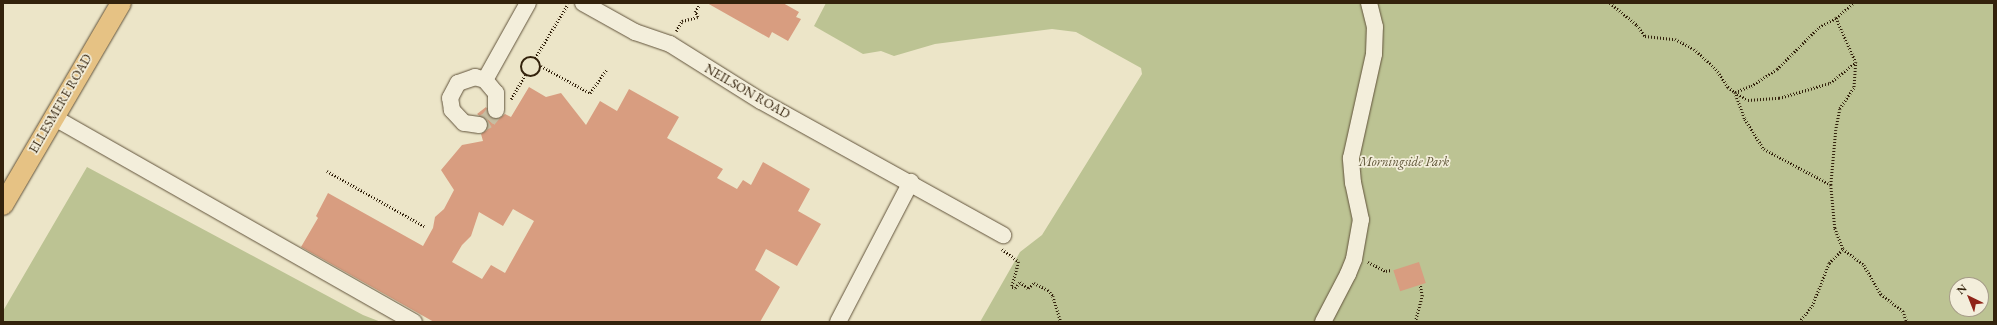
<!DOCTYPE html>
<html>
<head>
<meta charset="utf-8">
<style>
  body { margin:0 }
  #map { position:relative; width:1997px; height:325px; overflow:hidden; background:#ece5c8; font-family:"EB Garamond",serif }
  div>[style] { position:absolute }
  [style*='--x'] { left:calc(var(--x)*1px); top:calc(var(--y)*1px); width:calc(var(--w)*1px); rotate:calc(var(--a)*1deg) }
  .green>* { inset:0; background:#bcc393 }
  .building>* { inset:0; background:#d89d80; transform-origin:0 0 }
  .minor-tunnel>* { height:16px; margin-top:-8px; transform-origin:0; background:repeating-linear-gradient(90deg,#c7bea2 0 16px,transparent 0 24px) }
  .path>* { height:2.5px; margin-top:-1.25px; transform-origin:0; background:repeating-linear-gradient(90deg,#33220c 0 1px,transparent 0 3px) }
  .path>.ring { margin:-1.25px; padding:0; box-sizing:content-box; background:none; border:2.5px solid #33220c; border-radius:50% }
  .roads { filter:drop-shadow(0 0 1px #61533b) drop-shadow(0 0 1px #61533b) }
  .minor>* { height:16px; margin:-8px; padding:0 8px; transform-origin:8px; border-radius:8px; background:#f3eedb }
  .major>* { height:20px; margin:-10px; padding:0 10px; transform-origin:10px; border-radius:10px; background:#e6c284 }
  span { translate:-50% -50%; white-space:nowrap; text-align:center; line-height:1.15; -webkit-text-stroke:3.5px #f3eedb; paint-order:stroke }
  .street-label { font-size:13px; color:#33220c }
  .park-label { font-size:13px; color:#5c5234; font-style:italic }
  .frame { position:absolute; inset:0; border:4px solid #33220c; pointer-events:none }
  .north { position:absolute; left:1949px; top:277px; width:40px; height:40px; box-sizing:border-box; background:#f3eedb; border:1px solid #a69c88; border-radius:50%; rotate:317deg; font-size:11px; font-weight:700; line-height:16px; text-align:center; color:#33220c }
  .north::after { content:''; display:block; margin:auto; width:14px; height:18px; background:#8f2418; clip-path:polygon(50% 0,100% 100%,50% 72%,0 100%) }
</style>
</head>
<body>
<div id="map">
  <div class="green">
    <i style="clip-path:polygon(evenodd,826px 3px,1994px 3px,1994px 322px,980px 322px,1020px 252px,1042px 235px,1142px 74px,1141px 68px,1076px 32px,1052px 29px,935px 44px,894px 56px,881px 51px,863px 54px,814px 26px,826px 3px,1957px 285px,1981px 285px,1981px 309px,1957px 309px,1957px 285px)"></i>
    <i style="clip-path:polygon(87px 167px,363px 315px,381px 322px,3px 322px,3px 311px)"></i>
  </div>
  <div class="building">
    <i style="clip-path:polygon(707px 3px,783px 3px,799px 12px,796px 17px,801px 19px,788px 41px,772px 32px,769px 38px)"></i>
    <i style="clip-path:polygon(evenodd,529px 87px,546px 97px,561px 93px,586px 125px,600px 101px,617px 111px,629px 89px,679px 117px,667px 138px,723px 169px,717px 178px,737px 189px,743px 180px,751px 185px,763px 162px,810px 189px,798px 211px,821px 224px,797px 266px,766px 249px,755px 270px,780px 287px,760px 322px,434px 322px,301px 247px,318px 218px,316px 216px,328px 193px,423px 246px,433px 228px,435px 217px,444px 209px,454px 190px,441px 170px,462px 145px,483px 141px,481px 134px,487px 130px,488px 122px,477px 114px,486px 107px,492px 118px,500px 118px,505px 114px,511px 117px,529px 87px,513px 209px,534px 221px,505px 273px,491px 265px,482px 279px,452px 262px,462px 245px,471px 236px,479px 212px,503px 226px,513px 209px)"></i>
    <i style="left:1419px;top:262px;width:22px;height:27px;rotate:72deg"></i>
  </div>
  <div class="minor-tunnel">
    <i style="--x:479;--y:125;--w:10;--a:-29"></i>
    <i style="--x:488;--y:120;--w:13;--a:-51"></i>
  </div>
  <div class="path">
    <i style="--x:1610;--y:3;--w:35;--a:39"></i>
    <i style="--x:1637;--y:25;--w:14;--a:54"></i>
    <i style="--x:1645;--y:36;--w:30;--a:6"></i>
    <i style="--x:1675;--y:39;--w:21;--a:28"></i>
    <i style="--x:1694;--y:49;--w:30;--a:42"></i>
    <i style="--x:1716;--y:69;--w:22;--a:56"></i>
    <i style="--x:1728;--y:87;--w:9;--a:36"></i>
    <i style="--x:1735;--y:92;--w:17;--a:-21"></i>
    <i style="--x:1751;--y:86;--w:31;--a:-33"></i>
    <i style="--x:1777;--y:69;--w:59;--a:-45"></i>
    <i style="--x:1819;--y:27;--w:19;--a:-28"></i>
    <i style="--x:1836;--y:18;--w:23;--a:-41"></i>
    <i style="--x:1836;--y:18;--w:48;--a:65.6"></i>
    <i style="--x:1856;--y:62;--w:26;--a:94"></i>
    <i style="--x:1854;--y:88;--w:25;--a:124"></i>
    <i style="--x:1840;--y:109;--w:21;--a:101"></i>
    <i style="--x:1836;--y:130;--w:55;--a:95.2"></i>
    <i style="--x:1831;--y:185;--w:43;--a:84.7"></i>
    <i style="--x:1835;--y:228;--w:22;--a:69"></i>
    <i style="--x:1843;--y:249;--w:26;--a:37"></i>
    <i style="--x:1864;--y:265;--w:34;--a:60"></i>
    <i style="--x:1881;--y:294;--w:28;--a:38"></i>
    <i style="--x:1903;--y:311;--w:12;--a:70"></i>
    <i style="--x:676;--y:31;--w:12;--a:-59"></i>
    <i style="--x:682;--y:21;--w:16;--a:-14"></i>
    <i style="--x:698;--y:17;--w:6;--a:-121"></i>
    <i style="--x:695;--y:12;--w:8;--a:-60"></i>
    <i class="ring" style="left:521px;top:57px;width:17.5px;height:17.5px"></i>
    <i style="--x:535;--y:58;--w:63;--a:-58.6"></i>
    <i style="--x:541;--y:66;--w:56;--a:28.9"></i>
    <i style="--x:590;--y:93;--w:29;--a:-55"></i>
    <i style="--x:1735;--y:92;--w:29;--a:70"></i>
    <i style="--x:1745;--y:119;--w:36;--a:58"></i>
    <i style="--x:1764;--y:149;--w:76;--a:28.2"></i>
    <i style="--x:1735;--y:92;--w:15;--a:32"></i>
    <i style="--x:1748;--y:100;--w:31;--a:-4"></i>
    <i style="--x:1779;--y:98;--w:53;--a:-16.4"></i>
    <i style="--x:1830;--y:83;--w:33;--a:-39"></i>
    <i style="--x:511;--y:99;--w:28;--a:-60"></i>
    <i style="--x:327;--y:171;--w:112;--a:29.6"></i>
    <i style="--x:1002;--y:249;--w:21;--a:37"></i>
    <i style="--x:1019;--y:262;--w:26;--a:106"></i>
    <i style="--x:1012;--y:287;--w:3;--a:18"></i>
    <i style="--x:1015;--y:288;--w:8;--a:-50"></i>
    <i style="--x:1020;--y:282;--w:10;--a:37"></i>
    <i style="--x:1028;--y:288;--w:8;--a:-40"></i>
    <i style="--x:1034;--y:283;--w:16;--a:27"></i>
    <i style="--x:1048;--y:290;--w:8;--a:50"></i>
    <i style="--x:1053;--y:296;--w:27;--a:73"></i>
    <i style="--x:1368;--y:262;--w:20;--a:27"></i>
    <i style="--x:1386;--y:271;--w:5;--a:-11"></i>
    <i style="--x:772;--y:322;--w:1;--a:0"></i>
    <i style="--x:1415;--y:322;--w:27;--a:-75"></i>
    <i style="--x:1422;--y:296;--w:11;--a:-100"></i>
    <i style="--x:1799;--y:322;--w:21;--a:-51"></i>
    <i style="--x:1812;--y:306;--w:46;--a:-68.4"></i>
    <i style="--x:1829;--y:263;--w:20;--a:-45"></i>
  </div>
  <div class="roads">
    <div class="minor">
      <i style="--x:583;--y:3;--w:60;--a:29.1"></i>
      <i style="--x:635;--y:32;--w:37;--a:19"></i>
      <i style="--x:670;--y:44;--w:107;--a:32.1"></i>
      <i style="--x:761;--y:101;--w:277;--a:29"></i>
      <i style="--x:485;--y:80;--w:88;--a:-60.8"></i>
      <i style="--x:53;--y:117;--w:415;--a:29.6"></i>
      <i style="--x:479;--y:125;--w:15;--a:-172"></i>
      <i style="--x:464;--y:123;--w:18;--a:-133"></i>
      <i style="--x:452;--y:110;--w:12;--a:-99"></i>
      <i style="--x:450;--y:98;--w:17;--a:-62"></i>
      <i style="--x:458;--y:83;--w:18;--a:-19"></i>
      <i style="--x:475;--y:77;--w:10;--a:17"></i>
      <i style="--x:485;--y:80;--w:17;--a:50"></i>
      <i style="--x:496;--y:93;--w:17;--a:90"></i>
      <i style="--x:838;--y:322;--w:158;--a:-62.5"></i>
      <i style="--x:1323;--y:322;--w:54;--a:-62.5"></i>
      <i style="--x:1348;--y:274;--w:16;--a:-68"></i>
      <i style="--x:1354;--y:259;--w:40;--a:-80"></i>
      <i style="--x:1361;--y:220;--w:38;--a:-102"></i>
      <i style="--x:1353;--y:183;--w:25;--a:-95"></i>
      <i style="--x:1351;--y:158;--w:107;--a:-77.5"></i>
      <i style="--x:1374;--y:54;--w:27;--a:-88"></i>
      <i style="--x:1375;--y:27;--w:25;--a:-104"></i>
    </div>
    <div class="major">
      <i style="--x:3;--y:205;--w:234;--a:-59.7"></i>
    </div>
  </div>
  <div class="street-label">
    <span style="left:747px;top:92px;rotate:30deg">NEILSON ROAD</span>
    <span style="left:61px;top:104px;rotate:-60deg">ELLESMERE ROAD</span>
  </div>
  <div class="park-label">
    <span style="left:1404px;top:162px">Morningside Park</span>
  </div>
  <div class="frame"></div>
  <div class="north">N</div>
</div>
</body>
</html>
